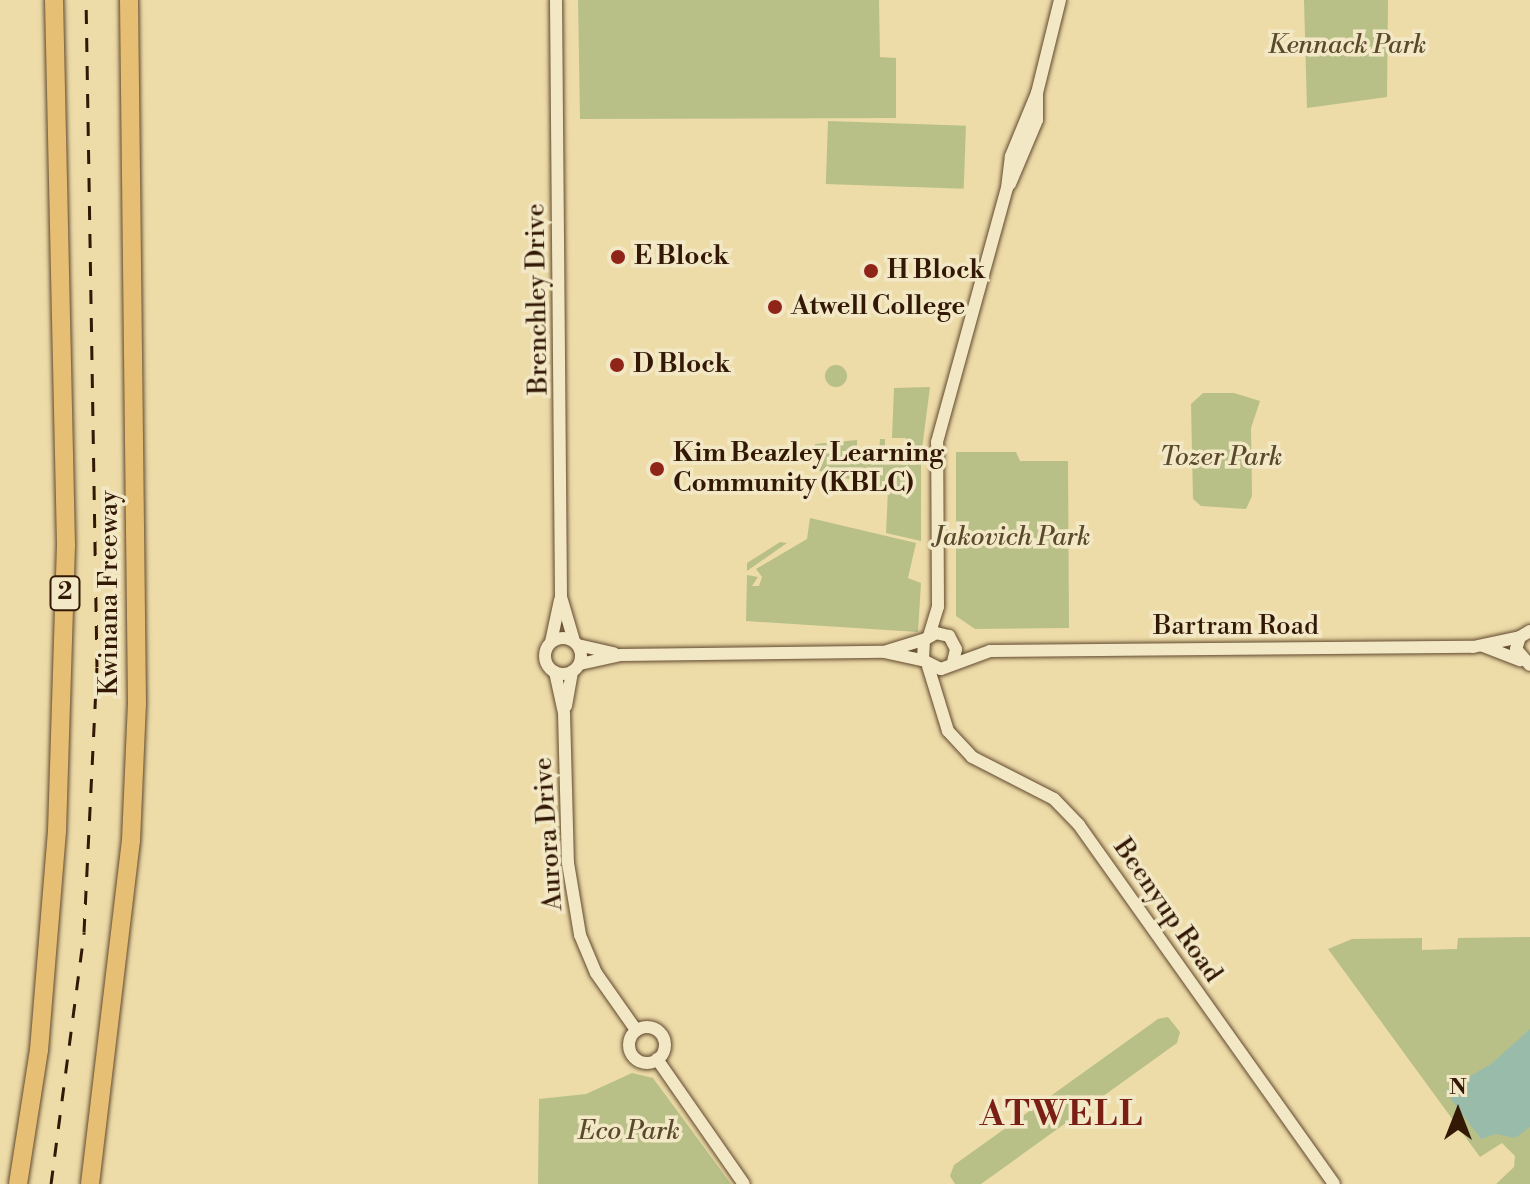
<!DOCTYPE html>
<html>
<head>
<meta charset="utf-8">
<style>
  body { margin:0 }
  #map { position:relative; width:1530px; height:1184px; overflow:hidden; background:#eddba8; font-family:"Libre Bodoni",serif }
  div>[style] { position:absolute }
  [style*='--x'] { left:calc(var(--x)*1px); top:calc(var(--y)*1px); width:calc(var(--w)*1px); rotate:calc(var(--a)*1deg) }
  .green>* { inset:0; background:#b8c088; transform-origin:0 0 }
  .round { border-radius:50% }
  .water>* { inset:0; background:#99bba9 }
  .roads { filter:drop-shadow(0 0 2px #61492e) drop-shadow(0 0 2px #61492e) }
  .minor>* { height:12px; margin:-6px; padding:0 6px; transform-origin:6px; border-radius:6px; background:#f3e8c6 }
  .minor>.ring { margin:-6px; padding:0; box-sizing:content-box; background:none; border:12px solid #f3e8c6; border-radius:50% }
  .highway>* { height:18px; margin:-9px; padding:0 9px; transform-origin:9px; border-radius:9px; background:#e6be74 }
  .rail>* { height:3px; margin-top:-1.5px; transform-origin:0; background:repeating-linear-gradient(90deg,#321805 0 14px,transparent 0 28px) }
  .dots>* { width:22px; height:22px; translate:-50% -50%; box-sizing:border-box; border:4px solid #f3e8c6; border-radius:50% }
  span { translate:-50% -50%; white-space:nowrap; text-align:center; line-height:1.15; -webkit-text-stroke:7px #f3e8c6; paint-order:stroke }
  .shield-label span { padding:2px 6px; background:#f3e8c6; border:2px solid; border-radius:6px; -webkit-text-stroke-width:0 }
  .shield-label { font-size:24px; color:#321805; font-weight:700 }
  .park-label { font-size:26px; color:#5a4a2c; font-style:italic }
  .poi-label { font-size:26px; color:#321805; font-weight:700 }
  .left { translate:0 -50%; text-align:left }
  .street-label { font-size:26px; color:#321805 }
  .district-label { font-size:34px; color:#7a1f14; font-weight:700; letter-spacing:2px }
  .north { position:absolute; left:1418px; top:1072px; width:80px; height:80px; -webkit-text-stroke:6px #f3e8c6; paint-order:stroke; rotate:0deg; font-size:22px; font-weight:700; line-height:32px; text-align:center; color:#321805 }
  .north::after { content:''; display:block; margin:auto; width:28px; height:36px; background:#321805; clip-path:polygon(50% 0,100% 100%,50% 72%,0 100%) }
</style>
</head>
<body>
<div id="map">
  <div class="green">
    <i style="clip-path:polygon(578px 0,879px 0,880px 57px,896px 58px,896px 118px,580px 119px)"></i>
    <i style="clip-path:polygon(1304px 0,1388px 0,1387px 97px,1307px 108px)"></i>
    <i style="left:828px;top:121px;width:138px;height:63px;rotate:2deg"></i>
    <i class="round" style="left:825px;top:365px;width:22px;height:22px"></i>
    <i style="clip-path:polygon(930px 387px,921px 457px,921px 541px,886px 533px,888px 490px,816px 470px,815px 444px,857px 440px,857px 454px,879px 455px,880px 439px,885px 439px,885px 454px,906px 454px,906px 438px,892px 438px,894px 388px)"></i>
    <i style="clip-path:polygon(1203px 393px,1234px 393px,1260px 401px,1251px 428px,1252px 496px,1246px 509px,1201px 506px,1193px 499px,1191px 404px)"></i>
    <i style="clip-path:polygon(956px 452px,1016px 452px,1020px 461px,1068px 461px,1069px 628px,975px 629px,956px 616px)"></i>
    <i style="clip-path:polygon(810px 518px,916px 543px,908px 578px,921px 583px,918px 632px,746px 621px,747px 575px,758px 577px,752px 586px,759px 586px,762px 577px,756px 569px,807px 539px)"></i>
    <i style="clip-path:polygon(780px 542px,787px 543px,747px 571px,747px 563px)"></i>
    <i style="clip-path:polygon(1530px 937px,1530px 1184px,1496px 1184px,1514px 1167px,1515px 1156px,1502px 1143px,1480px 1157px,1328px 949px,1352px 939px,1422px 938px,1422px 950px,1457px 949px,1458px 938px)"></i>
    <i style="clip-path:polygon(1168px 1017px,1180px 1032px,1177px 1043px,981px 1184px,955px 1184px,950px 1176px,954px 1165px,1158px 1019px)"></i>
    <i style="clip-path:polygon(632px 1073px,653px 1078px,731px 1184px,538px 1184px,539px 1099px,586px 1094px)"></i>
  </div>
  <div class="water">
    <i style="clip-path:polygon(1530px 1029px,1530px 1127px,1515px 1138px,1496px 1134px,1481px 1139px,1445px 1091px,1491px 1064px)"></i>
  </div>
  <div class="roads">
    <div class="minor">
      <i style="--x:556;--y:0;--w:597;--a:89.52"></i>
      <i style="--x:561;--y:597;--w:46;--a:73.5"></i>
      <i style="--x:1010;--y:184;--w:69;--a:-67.1"></i>
      <i style="--x:1037;--y:120;--w:27;--a:-90"></i>
      <i style="--x:1037;--y:93;--w:96;--a:-76.1"></i>
      <i style="--x:1530;--y:631;--w:12;--a:149"></i>
      <i style="--x:1520;--y:637;--w:13;--a:108"></i>
      <i style="--x:1516;--y:649;--w:21;--a:49"></i>
      <i style="--x:929;--y:636;--w:30;--a:-73"></i>
      <i style="--x:938;--y:607;--w:165;--a:-90.3"></i>
      <i style="--x:937;--y:442;--w:263;--a:-74.6"></i>
      <i style="--x:1007;--y:188;--w:32;--a:-83"></i>
      <i style="--x:1011;--y:156;--w:68;--a:-67.6"></i>
      <i class="ring" style="left:545px;top:638px;width:24px;height:24px"></i>
      <i style="--x:551;--y:642;--w:43;--a:-77.9"></i>
      <i style="--x:578;--y:645;--w:37;--a:13"></i>
      <i style="--x:1483;--y:646;--w:40;--a:21"></i>
      <i style="--x:887;--y:651;--w:39;--a:-17"></i>
      <i style="--x:953;--y:662;--w:13;--a:-77"></i>
      <i style="--x:956;--y:649;--w:15;--a:-118"></i>
      <i style="--x:949;--y:636;--w:13;--a:-167"></i>
      <i style="--x:936;--y:633;--w:14;--a:150"></i>
      <i style="--x:924;--y:640;--w:20;--a:93"></i>
      <i style="--x:923;--y:660;--w:20;--a:27"></i>
      <i style="--x:941;--y:669;--w:52;--a:-20.2"></i>
      <i style="--x:990;--y:651;--w:483;--a:-0.5"></i>
      <i style="--x:1473;--y:647;--w:48;--a:-12"></i>
      <i style="--x:580;--y:664;--w:42;--a:-12.4"></i>
      <i style="--x:621;--y:655;--w:263;--a:-0.7"></i>
      <i style="--x:884;--y:652;--w:40;--a:12"></i>
      <i style="--x:928;--y:666;--w:68;--a:72.9"></i>
      <i style="--x:948;--y:731;--w:35;--a:47"></i>
      <i style="--x:972;--y:757;--w:92;--a:27.1"></i>
      <i style="--x:1054;--y:799;--w:36;--a:46"></i>
      <i style="--x:1079;--y:825;--w:440;--a:54.6"></i>
      <i style="--x:555;--y:672;--w:42;--a:77.6"></i>
      <i style="--x:564;--y:713;--w:150;--a:88.5"></i>
      <i style="--x:568;--y:863;--w:73;--a:80.5"></i>
      <i style="--x:580;--y:935;--w:41;--a:67.2"></i>
      <i style="--x:596;--y:973;--w:70;--a:54.9"></i>
      <i style="--x:566;--y:706;--w:35;--a:-80"></i>
      <i class="ring" style="left:629px;top:1027px;width:24px;height:24px"></i>
      <i style="--x:657;--y:1059;--w:152;--a:55.2"></i>
    </div>
    <div class="highway">
      <i style="--x:18;--y:1184;--w:136;--a:-81.1"></i>
      <i style="--x:39;--y:1050;--w:220;--a:-85.3"></i>
      <i style="--x:57;--y:831;--w:286;--a:-88.2"></i>
      <i style="--x:66;--y:545;--w:545;--a:-91.26"></i>
      <i style="--x:90;--y:1184;--w:346;--a:-83.2"></i>
      <i style="--x:131;--y:840;--w:136;--a:-87.5"></i>
      <i style="--x:137;--y:704;--w:704;--a:-90.65"></i>
    </div>
  </div>
  <div class="rail">
    <i style="--x:51;--y:1184;--w:254;--a:-82.5"></i>
    <i style="--x:84;--y:932;--w:265;--a:-87.2"></i>
    <i style="--x:97;--y:667;--w:667;--a:-90.94"></i>
  </div>
  <div class="dots">
    <i style="left:618px;top:257px;background:#8f2418"></i>
    <i style="left:871px;top:271px;background:#8f2418"></i>
    <i style="left:775px;top:307px;background:#8f2418"></i>
    <i style="left:617px;top:365px;background:#8f2418"></i>
    <i style="left:657px;top:469px;background:#8f2418"></i>
  </div>
  <div class="shield-label">
    <span style="left:65px;top:593px">2</span>
  </div>
  <div class="park-label">
    <span style="left:1347px;top:46px">Kennack Park</span>
    <span style="left:1221px;top:458px">Tozer Park</span>
    <span style="left:1012px;top:538px">Jakovich Park</span>
    <span style="left:629px;top:1132px">Eco Park</span>
  </div>
  <div class="poi-label">
    <span class="left" style="left:634px;top:257px">E Block</span>
    <span class="left" style="left:887px;top:271px">H Block</span>
    <span class="left" style="left:791px;top:307px">Atwell College</span>
    <span class="left" style="left:633px;top:365px">D Block</span>
    <span class="left" style="left:673px;top:469px">Kim Beazley Learning<br>Community (KBLC)</span>
  </div>
  <div class="street-label">
    <span style="left:538px;top:299px;rotate:-91deg">Brenchley Drive</span>
    <span style="left:110px;top:593px;rotate:-90deg">Kwinana Freeway</span>
    <span style="left:1236px;top:627px">Bartram Road</span>
    <span style="left:549px;top:834px;rotate:-94deg">Aurora Drive</span>
    <span style="left:1167px;top:911px;rotate:55deg">Beenyup Road</span>
  </div>
  <div class="district-label">
    <span style="left:1062px;top:1116px">ATWELL</span>
  </div>
  <div class="north">N</div>
</div>
</body>
</html>
